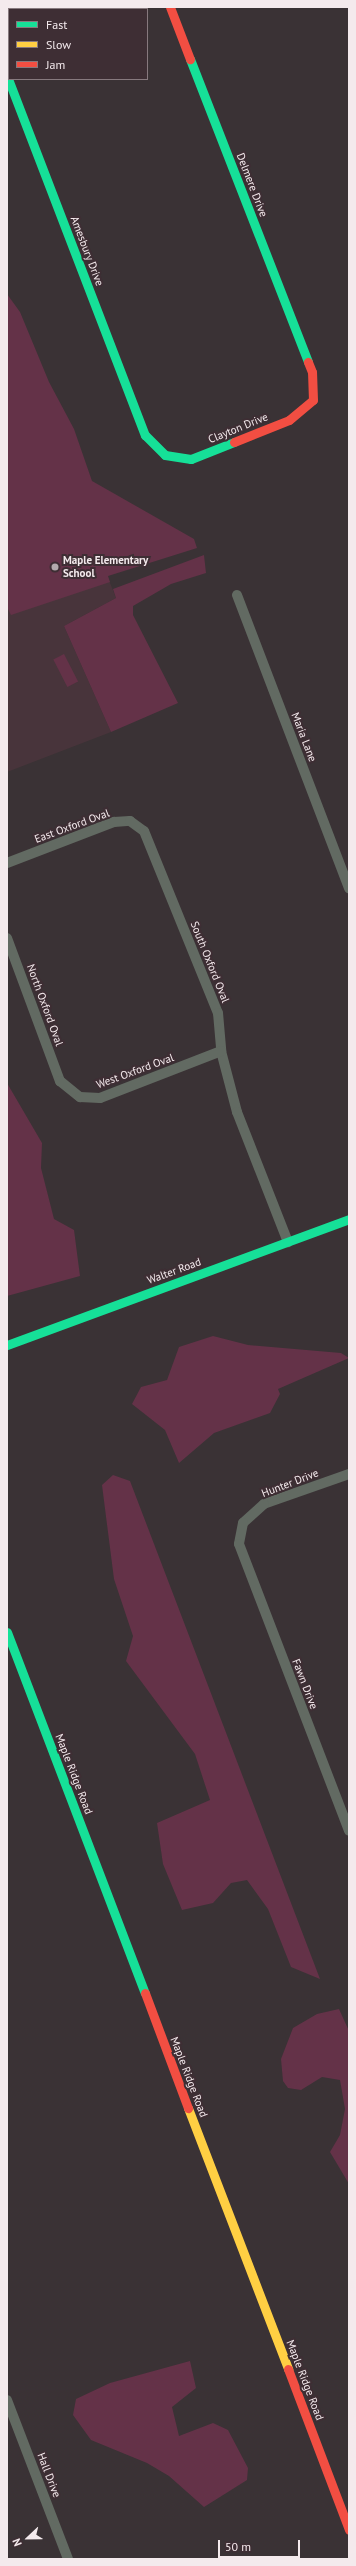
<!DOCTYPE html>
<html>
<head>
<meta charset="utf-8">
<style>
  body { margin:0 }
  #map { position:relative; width:356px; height:2566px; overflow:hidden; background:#3a3235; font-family:"PT Sans",sans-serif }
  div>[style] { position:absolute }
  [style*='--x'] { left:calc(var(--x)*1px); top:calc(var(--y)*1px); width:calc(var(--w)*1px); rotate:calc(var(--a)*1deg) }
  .built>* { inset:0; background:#48343b }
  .green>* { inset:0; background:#643248; transform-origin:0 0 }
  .street>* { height:10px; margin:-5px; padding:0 5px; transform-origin:5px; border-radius:5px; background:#626a62 }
  .fast>* { height:9px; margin:-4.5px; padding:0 4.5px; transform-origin:4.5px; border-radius:4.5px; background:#16e098 }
  .slow>* { height:9px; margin:-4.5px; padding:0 4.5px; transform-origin:4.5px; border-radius:4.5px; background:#ffcf43 }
  .jam>* { height:9px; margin:-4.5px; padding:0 4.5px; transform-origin:4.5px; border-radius:4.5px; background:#f24e42 }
  .dots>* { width:11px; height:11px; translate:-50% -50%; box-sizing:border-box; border:2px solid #3e2e34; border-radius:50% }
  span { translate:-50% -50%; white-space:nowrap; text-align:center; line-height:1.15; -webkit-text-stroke:4px #3e2e34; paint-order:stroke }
  .street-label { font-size:11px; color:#f4eaed }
  .poi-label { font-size:11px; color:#f4eaed; font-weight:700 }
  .left { translate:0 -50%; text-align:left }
  .frame { position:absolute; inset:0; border:8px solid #f4eaed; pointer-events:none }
  .legend { position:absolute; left:8px; top:8px; width:140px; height:72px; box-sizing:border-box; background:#3e2e34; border:1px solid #87797e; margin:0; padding:5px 7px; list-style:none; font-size:12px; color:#f4eaed }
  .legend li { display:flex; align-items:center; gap:8px; height:20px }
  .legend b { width:20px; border:1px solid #87797e }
  .north { position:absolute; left:8px; top:2518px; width:40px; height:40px; -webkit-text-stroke:3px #3e2e34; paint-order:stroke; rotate:248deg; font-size:11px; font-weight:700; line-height:16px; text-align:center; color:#f4eaed }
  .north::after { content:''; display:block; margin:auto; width:14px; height:18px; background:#f4eaed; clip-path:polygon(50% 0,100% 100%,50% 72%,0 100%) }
  .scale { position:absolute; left:218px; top:2540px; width:82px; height:18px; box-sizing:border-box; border:2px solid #f4eaed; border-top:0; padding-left:5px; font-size:12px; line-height:14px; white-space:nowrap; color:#f4eaed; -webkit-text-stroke:3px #3e2e34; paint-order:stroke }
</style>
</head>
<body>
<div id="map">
  <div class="built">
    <i style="clip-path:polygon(18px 350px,116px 598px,64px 626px,111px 732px,7px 772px,7px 354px)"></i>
  </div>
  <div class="green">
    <i style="clip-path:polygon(7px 294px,20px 312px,49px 382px,74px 429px,92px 481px,194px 539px,197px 548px,108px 576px,110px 582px,11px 615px,7px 607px)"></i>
    <i style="clip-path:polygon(204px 555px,206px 573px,171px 584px,133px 606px,133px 615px,178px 703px,111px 732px,64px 626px,116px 598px,113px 589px)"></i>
    <i style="left:64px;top:654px;width:31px;height:12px;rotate:63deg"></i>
    <i style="clip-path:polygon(7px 1083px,42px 1143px,41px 1168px,54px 1219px,74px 1230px,80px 1276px,7px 1296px)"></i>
    <i style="clip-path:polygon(213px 1336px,248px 1345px,341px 1353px,349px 1358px,278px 1389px,280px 1394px,270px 1413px,214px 1433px,179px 1463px,165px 1430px,132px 1404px,141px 1387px,167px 1380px,179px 1347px)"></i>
    <i style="clip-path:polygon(113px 1475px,130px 1481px,320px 1979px,291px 1967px,268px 1909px,247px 1880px,231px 1883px,213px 1903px,182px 1910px,163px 1864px,157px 1823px,210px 1800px,195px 1754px,126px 1661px,133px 1636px,114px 1579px,102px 1485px)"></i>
    <i style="clip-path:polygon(339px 2009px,349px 2031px,349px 2184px,330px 2152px,340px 2135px,345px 2109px,340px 2080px,322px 2077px,301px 2090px,288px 2088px,283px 2081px,281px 2059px,293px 2028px,317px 2014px)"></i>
    <i style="clip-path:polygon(190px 2361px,196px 2388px,172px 2407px,179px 2436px,213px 2423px,228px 2430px,248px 2468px,247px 2480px,204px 2507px,169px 2476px,147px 2463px,91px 2440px,73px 2415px,76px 2399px,110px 2383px)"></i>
  </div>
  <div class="street">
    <i style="--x:76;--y:9;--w:5;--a:-22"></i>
    <i style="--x:7;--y:36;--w:2;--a:-27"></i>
    <i style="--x:237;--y:595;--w:314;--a:69.1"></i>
    <i style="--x:7;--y:863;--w:115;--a:-21"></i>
    <i style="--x:114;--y:822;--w:16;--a:-4"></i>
    <i style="--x:130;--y:821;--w:17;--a:36"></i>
    <i style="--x:144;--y:831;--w:196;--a:67.9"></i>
    <i style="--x:218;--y:1013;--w:38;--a:85"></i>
    <i style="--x:221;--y:1051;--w:63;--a:75.3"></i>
    <i style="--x:237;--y:1112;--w:140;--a:68.6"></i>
    <i style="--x:7;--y:938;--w:153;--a:69.7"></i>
    <i style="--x:60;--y:1081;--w:26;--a:39"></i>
    <i style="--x:80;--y:1097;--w:20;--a:3"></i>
    <i style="--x:100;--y:1098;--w:130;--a:-21.2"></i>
    <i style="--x:349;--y:1474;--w:90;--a:160.6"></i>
    <i style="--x:264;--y:1504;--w:28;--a:138"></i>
    <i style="--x:243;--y:1523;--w:21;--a:101"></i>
    <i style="--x:239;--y:1544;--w:307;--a:69"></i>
    <i style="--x:7;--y:2400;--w:170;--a:69"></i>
  </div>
  <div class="fast">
    <i style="--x:190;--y:59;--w:325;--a:68.7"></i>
    <i style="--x:7;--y:76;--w:385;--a:69"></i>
    <i style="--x:145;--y:435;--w:28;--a:45"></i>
    <i style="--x:165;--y:455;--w:26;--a:9"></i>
    <i style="--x:191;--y:459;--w:46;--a:-21.6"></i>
    <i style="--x:7;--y:1345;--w:364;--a:-20.2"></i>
    <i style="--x:7;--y:1632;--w:386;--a:69.1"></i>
  </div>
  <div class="slow">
    <i style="--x:188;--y:2108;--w:280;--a:69"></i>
  </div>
  <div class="jam">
    <i style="--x:170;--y:7;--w:56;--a:69"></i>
    <i style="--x:234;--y:442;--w:59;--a:-21.8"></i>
    <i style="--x:289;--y:420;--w:31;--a:-40"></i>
    <i style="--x:313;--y:400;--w:28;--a:-92"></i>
    <i style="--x:312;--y:372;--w:11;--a:-112"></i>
    <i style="--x:145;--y:1993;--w:123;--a:69.5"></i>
    <i style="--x:288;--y:2369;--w:172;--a:69.2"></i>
  </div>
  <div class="dots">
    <i style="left:55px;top:567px;background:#b3aaad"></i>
  </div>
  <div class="street-label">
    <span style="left:252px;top:185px;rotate:69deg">Delmere Drive</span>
    <span style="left:87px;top:251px;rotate:69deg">Amesbury Drive</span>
    <span style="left:238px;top:428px;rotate:-22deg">Clayton Drive</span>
    <span style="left:304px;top:737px;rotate:69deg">Maria Lane</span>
    <span style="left:72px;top:826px;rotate:-20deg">East Oxford Oval</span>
    <span style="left:210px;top:962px;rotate:68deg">South Oxford Oval</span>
    <span style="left:45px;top:1005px;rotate:70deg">North Oxford Oval</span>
    <span style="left:135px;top:1071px;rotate:-20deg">West Oxford Oval</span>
    <span style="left:174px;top:1271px;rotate:-20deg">Walter Road</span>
    <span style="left:290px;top:1483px;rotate:-21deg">Hunter Drive</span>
    <span style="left:305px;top:1684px;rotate:69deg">Fawn Drive</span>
    <span style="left:74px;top:1774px;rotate:69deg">Maple Ridge Road</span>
    <span style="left:189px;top:2077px;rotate:69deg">Maple Ridge Road</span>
    <span style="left:305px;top:2380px;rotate:69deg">Maple Ridge Road</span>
    <span style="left:49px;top:2475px;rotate:69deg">Hall Drive</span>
  </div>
  <div class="poi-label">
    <span class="left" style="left:63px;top:567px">Maple Elementary<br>School</span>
  </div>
  <div class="frame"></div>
  <ul class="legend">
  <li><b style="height:5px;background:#16e098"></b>Fast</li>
  <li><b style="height:5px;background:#ffcf43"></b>Slow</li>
  <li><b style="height:5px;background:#f24e42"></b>Jam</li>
  </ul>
  <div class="north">N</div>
  <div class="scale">50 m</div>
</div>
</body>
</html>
